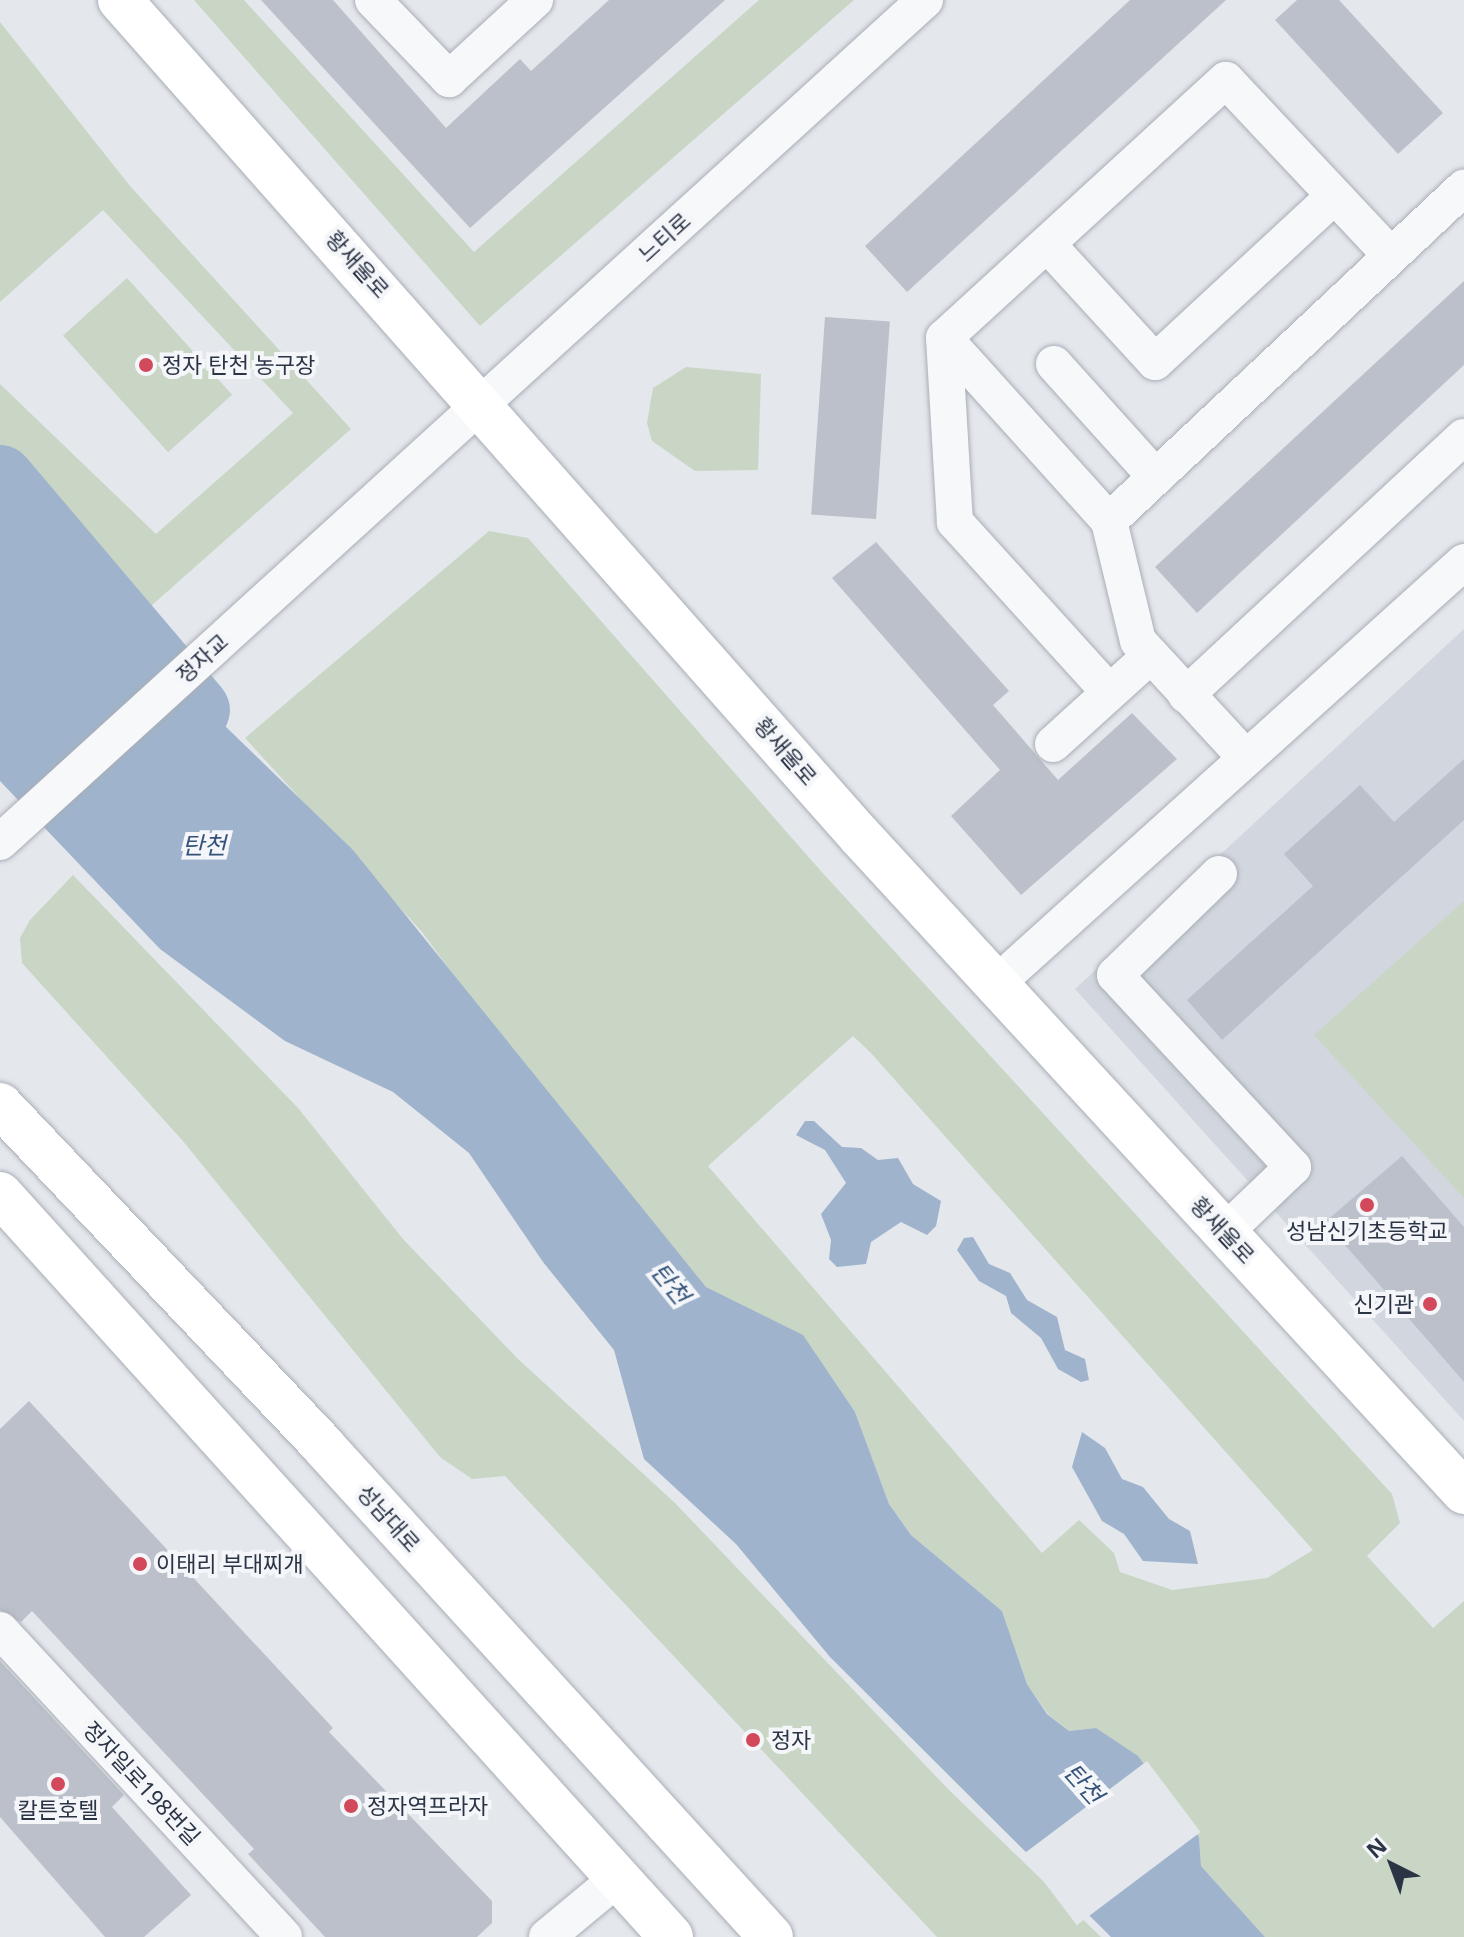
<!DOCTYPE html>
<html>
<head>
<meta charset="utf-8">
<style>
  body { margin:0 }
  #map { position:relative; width:1464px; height:1937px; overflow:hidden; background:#e4e7ec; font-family:"Noto Sans","Noto Sans KR",sans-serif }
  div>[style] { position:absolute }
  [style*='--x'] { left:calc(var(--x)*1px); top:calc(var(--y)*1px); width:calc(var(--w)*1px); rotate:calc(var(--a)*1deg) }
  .built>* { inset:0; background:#d2d6de }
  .green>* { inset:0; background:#c9d6c5; transform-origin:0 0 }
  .water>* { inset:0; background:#9fb4cc }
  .pier>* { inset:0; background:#e4e7ec; transform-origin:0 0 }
  .river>* { height:68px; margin:-34px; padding:0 34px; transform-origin:34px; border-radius:34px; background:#9fb4cc }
  .building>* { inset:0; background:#bbc0ca; transform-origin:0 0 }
  .roads { filter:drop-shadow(0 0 2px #a9aeb7) drop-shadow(0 0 2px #a9aeb7) }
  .minor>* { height:36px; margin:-18px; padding:0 18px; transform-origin:18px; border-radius:18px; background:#f7f8fa }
  .major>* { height:44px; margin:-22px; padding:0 22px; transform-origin:22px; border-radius:22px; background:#fff }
  .dots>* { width:22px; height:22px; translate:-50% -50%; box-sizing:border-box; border:4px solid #f4f6f9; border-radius:50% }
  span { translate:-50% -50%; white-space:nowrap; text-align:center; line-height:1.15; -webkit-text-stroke:8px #f4f6f9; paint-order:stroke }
  .street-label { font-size:22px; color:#2b3445 }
  .poi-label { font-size:22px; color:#2b3445 }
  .left { translate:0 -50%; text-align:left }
  .right { translate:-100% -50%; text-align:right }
  .water-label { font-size:24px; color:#34527a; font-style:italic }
  .north { position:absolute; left:1352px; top:1825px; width:80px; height:80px; -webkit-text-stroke:6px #f4f6f9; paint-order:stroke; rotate:318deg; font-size:22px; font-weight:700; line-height:32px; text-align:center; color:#2b3445 }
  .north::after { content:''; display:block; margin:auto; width:28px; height:36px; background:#2b3445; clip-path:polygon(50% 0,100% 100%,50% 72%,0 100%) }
</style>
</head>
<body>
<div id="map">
  <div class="built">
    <i style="clip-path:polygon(1464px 629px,1464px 1421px,1075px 989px)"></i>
  </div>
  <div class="green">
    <i style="clip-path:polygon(194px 0,244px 0,474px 252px,759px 0,854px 0,480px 326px)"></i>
    <i style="clip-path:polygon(0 22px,130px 186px,351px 429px,125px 629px,0 508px,0 384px,156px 534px,293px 413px,103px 210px,0 302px)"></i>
    <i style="left:127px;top:278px;width:157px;height:86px;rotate:48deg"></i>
    <i style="clip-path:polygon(686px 367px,761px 374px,758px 470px,695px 471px,652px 441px,647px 423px,653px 388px)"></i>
    <i style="clip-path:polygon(evenodd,489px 531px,528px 538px,820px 870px,1392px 1494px,1400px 1523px,1367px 1556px,1433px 1628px,1464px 1601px,1464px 1937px,1265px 1937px,1201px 1866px,1199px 1837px,1096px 1728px,1069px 1731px,1048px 1714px,1027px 1684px,1002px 1611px,911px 1535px,889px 1504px,855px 1412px,752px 1312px,706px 1287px,496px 1033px,422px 932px,245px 738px,489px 531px,853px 1036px,870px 1052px,1313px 1550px,1267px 1578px,1172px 1590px,1120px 1572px,1114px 1553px,1079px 1520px,1042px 1553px,708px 1166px,853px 1036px)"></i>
    <i style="clip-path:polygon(73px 875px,298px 1108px,403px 1239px,517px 1358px,675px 1503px,948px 1789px,1101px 1937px,937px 1937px,505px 1476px,472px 1479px,440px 1457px,182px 1140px,22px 963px,20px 938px,30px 920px)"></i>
    <i style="clip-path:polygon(1464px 901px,1464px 1198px,1314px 1035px)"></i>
  </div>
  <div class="water">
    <i style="clip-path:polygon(0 508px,353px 850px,706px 1287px,803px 1335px,855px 1412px,889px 1504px,911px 1535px,1002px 1611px,1027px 1684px,1047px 1714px,1069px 1731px,1096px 1728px,1138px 1756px,1199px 1837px,1201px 1866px,1265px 1937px,1111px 1937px,830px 1657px,736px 1544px,644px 1459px,614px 1350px,543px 1262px,469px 1153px,393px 1092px,285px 1041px,160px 949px,0 781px)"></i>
    <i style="clip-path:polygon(805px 1121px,814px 1121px,842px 1147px,861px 1148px,878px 1160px,898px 1158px,913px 1184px,941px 1201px,936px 1226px,927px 1235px,901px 1222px,871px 1242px,866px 1264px,837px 1267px,829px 1259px,831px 1240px,821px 1214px,846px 1183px,825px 1150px,796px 1135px)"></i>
    <i style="clip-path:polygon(973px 1237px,989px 1264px,1010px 1273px,1027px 1300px,1057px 1317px,1065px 1350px,1085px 1359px,1089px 1380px,1081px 1382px,1058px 1369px,1041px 1338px,1011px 1313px,1006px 1296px,979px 1281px,957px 1250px,964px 1238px)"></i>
    <i style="clip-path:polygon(1082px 1432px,1105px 1448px,1122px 1479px,1143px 1487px,1169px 1519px,1190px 1531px,1198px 1564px,1143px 1561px,1124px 1534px,1102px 1521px,1072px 1467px)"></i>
  </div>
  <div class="pier">
    <i style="left:1147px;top:1761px;width:89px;height:155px;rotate:53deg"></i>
  </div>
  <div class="river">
    <i style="--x:0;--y:479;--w:303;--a:49.7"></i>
  </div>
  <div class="building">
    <i style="clip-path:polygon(261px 0,333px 0,446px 128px,520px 59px,531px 71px,609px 0,725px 0,470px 228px)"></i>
    <i style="clip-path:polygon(1130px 0,1226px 0,907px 292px,865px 246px)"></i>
    <i style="clip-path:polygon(1297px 0,1339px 0,1443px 113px,1398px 154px,1275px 20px)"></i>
    <i style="clip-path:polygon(1464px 281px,1464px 365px,1197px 613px,1155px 567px)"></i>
    <i style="left:825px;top:317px;width:65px;height:198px;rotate:4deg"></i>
    <i style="clip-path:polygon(876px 542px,1009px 691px,993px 705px,1058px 780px,1132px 713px,1177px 759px,1021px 895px,951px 816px,1000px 770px,832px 578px)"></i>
    <i style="clip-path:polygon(1464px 759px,1464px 820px,1222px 1040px,1187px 1000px,1313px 886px,1284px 854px,1360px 785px,1394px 822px)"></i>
    <i style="clip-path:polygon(1402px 1156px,1464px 1227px,1464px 1382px,1325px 1222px)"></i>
    <i style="clip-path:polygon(29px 1401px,333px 1728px,329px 1732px,492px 1901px,492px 1923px,477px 1937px,325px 1937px,248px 1854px,254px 1849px,32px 1611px,21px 1622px,0 1610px,0 1429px)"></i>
    <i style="clip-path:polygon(0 1661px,124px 1795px,112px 1807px,191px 1895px,144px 1937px,105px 1937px,0 1817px)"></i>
  </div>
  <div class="roads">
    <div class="minor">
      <i style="--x:373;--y:0;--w:110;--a:46.1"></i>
      <i style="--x:449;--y:79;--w:117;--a:-42.6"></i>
      <i style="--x:1047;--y:244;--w:160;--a:47.5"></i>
      <i style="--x:1155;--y:362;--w:244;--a:-42.8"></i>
      <i style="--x:944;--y:338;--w:184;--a:86.6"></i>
      <i style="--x:955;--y:522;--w:229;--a:47.8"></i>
      <i style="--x:1054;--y:364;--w:151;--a:48"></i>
      <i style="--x:1109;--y:521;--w:246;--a:-132"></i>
      <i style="--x:944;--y:338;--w:382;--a:-42.5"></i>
      <i style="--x:1226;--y:80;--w:241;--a:46.8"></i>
      <i style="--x:1186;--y:695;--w:379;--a:-42.9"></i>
      <i style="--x:1053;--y:744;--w:131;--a:-42.2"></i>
      <i style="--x:1246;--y:758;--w:159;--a:-132.7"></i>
      <i style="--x:1138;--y:641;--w:123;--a:-103.6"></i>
      <i style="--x:1109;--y:521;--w:487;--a:-43.2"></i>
      <i style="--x:0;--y:842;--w:1251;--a:-42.31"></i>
      <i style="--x:1219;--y:874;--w:145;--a:135.8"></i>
      <i style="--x:1115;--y:975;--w:262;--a:47.2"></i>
      <i style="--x:1293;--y:1167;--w:94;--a:136.3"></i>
      <i style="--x:996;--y:984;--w:630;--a:-42.04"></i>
      <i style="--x:0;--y:1630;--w:418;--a:47.2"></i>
      <i style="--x:547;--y:1937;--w:92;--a:-39.7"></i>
    </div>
    <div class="major">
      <i style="--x:120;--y:0;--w:1115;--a:48.49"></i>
      <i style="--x:859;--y:835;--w:893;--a:47.36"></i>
      <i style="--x:0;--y:1105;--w:471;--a:46.5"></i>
      <i style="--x:324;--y:1447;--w:663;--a:47.63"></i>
      <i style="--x:0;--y:1194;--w:1001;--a:47.91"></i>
    </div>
  </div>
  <div class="dots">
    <i style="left:146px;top:365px;background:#d1495b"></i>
    <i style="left:1367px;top:1205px;background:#d1495b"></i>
    <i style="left:1430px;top:1304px;background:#d1495b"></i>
    <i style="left:140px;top:1564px;background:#d1495b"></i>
    <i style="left:753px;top:1740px;background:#d1495b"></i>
    <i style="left:58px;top:1784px;background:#d1495b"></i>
    <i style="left:351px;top:1806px;background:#d1495b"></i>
  </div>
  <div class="street-label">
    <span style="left:664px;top:237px;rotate:-42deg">느티로</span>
    <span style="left:358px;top:264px;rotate:48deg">황새울로</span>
    <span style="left:202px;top:658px;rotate:-42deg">정자교</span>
    <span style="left:786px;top:751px;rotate:49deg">황새울로</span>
    <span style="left:1223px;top:1230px;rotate:47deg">황새울로</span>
    <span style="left:389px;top:1518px;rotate:48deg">성남대로</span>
    <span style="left:142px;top:1783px;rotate:47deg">정자일로198번길</span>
  </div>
  <div class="poi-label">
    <span class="left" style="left:162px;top:365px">정자 탄천 농구장</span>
    <span style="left:1367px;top:1231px">성남신기초등학교</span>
    <span class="right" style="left:1414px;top:1304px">신기관</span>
    <span class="left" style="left:156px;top:1564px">이태리 부대찌개</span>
    <span class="left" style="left:771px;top:1740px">정자</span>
    <span class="left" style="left:367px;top:1806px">정자역프라자</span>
    <span style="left:58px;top:1810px">칼튼호텔</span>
  </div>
  <div class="water-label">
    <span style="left:204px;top:845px">탄천</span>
    <span style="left:671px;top:1283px;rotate:51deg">탄천</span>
    <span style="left:1084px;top:1783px;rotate:48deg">탄천</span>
  </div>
  <div class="north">N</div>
</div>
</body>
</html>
